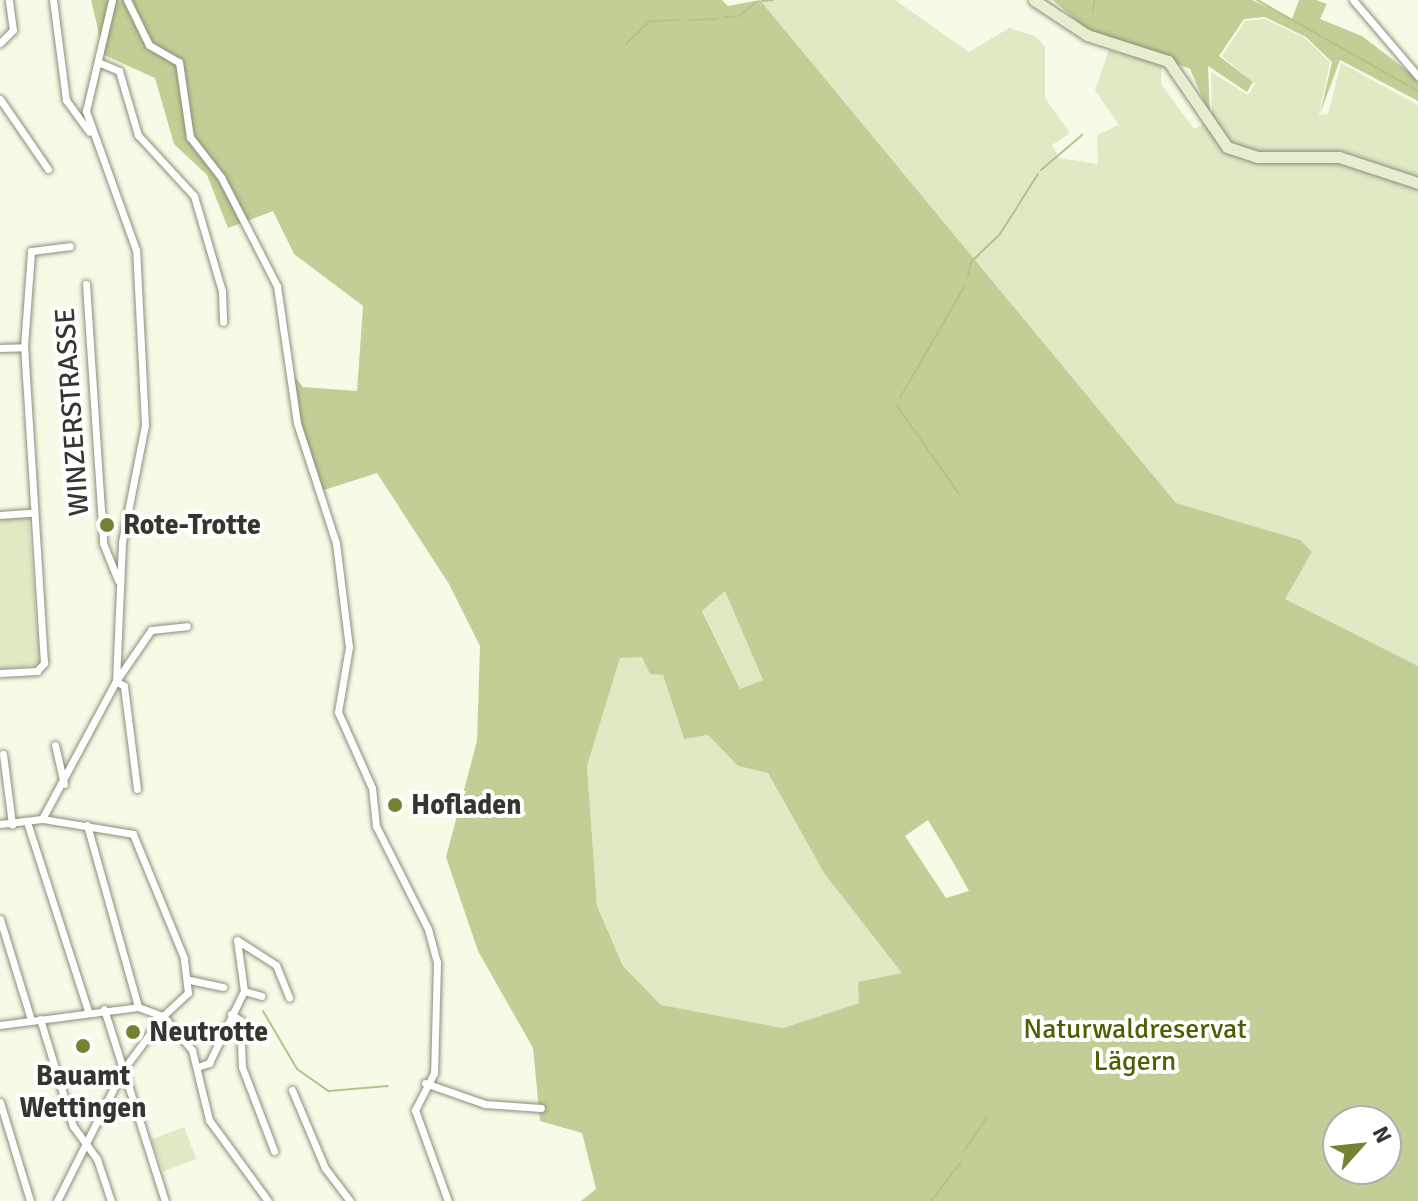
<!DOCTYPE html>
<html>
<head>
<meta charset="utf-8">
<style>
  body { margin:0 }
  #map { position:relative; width:1418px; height:1201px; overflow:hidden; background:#f5fbe6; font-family:Signika,sans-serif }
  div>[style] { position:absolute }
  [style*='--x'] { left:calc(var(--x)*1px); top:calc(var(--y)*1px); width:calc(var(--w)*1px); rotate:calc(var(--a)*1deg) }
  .green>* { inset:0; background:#dfe9c4; transform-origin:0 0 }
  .forest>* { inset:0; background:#c1cf96 }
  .stream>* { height:2px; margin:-1px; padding:0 1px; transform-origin:1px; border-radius:1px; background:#b5c38a }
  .roads { filter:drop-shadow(0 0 2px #898e7b) drop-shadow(0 0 2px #898e7b) }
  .street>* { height:7px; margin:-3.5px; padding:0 3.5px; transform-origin:3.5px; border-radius:3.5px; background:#fff }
  .secondary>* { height:11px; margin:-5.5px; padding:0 5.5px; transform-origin:5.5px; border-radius:5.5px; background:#e7eecf }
  .dots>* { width:22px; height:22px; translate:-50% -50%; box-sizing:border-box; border:4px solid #fff; border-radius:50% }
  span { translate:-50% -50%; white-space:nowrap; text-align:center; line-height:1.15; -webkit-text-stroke:8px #fff; paint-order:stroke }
  .street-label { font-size:28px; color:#34372f }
  .poi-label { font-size:28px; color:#34372f; font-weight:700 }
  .left { translate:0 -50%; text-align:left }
  .park-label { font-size:28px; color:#4f5e00 }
  .north { position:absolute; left:1322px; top:1105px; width:80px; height:80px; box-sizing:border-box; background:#fff; border:2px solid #aeafac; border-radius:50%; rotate:63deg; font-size:22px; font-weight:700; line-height:32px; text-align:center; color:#34372f }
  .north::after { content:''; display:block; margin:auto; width:28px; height:36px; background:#738332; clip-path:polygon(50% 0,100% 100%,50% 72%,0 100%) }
</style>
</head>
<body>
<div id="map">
  <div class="green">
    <i style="clip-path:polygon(760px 0,895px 0,969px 52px,1009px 28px,1035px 36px,1045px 47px,1045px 98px,1070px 133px,1052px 145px,1059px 158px,1098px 164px,1097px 135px,1119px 125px,1095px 90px,1109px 50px,1162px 63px,1161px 84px,1194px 129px,1212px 120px,1211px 72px,1248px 95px,1255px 84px,1222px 56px,1245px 21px,1265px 19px,1305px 38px,1330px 62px,1319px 115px,1328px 114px,1341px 63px,1418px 105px,1418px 666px,1284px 599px,1312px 553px,1300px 541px,1176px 503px)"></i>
    <i style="clip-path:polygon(28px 516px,40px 664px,0 670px,0 519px)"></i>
    <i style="clip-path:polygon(725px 591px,764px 681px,740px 689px,702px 610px)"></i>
    <i style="clip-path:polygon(642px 656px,663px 675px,684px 739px,708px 735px,738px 766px,768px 773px,824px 873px,903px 973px,859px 982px,859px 1003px,783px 1028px,661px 1005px,623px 966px,597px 906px,587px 766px,620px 658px)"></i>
    <i style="left:184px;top:1127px;width:34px;height:35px;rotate:69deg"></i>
  </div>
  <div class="forest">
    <i style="clip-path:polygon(evenodd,91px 0,722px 0,728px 6px,760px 0,1176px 503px,1300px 540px,1312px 552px,1285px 599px,1418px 666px,1418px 1201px,581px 1201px,596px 1189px,582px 1133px,540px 1121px,533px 1048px,478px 951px,446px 857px,477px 741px,480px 646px,449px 584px,377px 473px,321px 491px,304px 445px,292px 374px,303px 387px,357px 391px,363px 306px,294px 254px,273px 211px,228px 228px,207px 175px,174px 144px,155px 78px,104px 55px,91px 0,725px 591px,763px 680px,740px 689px,702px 611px,725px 591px,91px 0,642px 657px,650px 674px,663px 675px,684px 739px,708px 735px,738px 766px,768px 773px,824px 873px,902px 973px,858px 982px,859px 1003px,783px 1028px,661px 1005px,623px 966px,597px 906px,587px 766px,620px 658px,642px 657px,91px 0,928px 820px,953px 862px,969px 891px,946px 898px,905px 836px,928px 820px,91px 0,1338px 1121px,1386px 1121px,1386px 1169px,1338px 1169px,1338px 1121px)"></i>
    <i style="clip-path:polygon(1053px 0,1252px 0,1292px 19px,1299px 0,1316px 0,1327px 4px,1320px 19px,1362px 36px,1418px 79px,1418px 101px,1340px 60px,1320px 114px,1332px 62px,1306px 37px,1265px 17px,1244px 19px,1219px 56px,1253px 82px,1247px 92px,1208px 66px,1210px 115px,1190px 69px,1085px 28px)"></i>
  </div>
  <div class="stream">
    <i style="--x:1257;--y:0;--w:185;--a:29.5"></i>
    <i style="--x:762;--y:1;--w:11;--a:-5"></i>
    <i style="--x:1093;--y:10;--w:10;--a:-79"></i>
    <i style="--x:739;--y:16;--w:22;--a:-39"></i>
    <i style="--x:723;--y:17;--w:13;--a:0"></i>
    <i style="--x:689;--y:20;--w:28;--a:-2"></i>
    <i style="--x:626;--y:44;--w:33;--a:-44"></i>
    <i style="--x:650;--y:21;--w:29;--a:-2"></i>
    <i style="--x:1041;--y:170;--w:54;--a:-40.5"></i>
    <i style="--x:968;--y:276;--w:14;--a:-78"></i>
    <i style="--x:971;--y:262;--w:40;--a:-44"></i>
    <i style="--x:1000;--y:234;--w:71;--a:-57.7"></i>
    <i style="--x:900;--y:398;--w:128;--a:-60"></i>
    <i style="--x:897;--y:406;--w:108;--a:54.8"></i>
    <i style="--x:263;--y:1011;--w:67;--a:59.6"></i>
    <i style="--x:297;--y:1069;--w:39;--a:35"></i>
    <i style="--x:329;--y:1091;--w:59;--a:-4.8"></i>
    <i style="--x:964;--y:1151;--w:41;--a:-55.9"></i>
    <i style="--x:931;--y:1201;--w:49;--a:-52.4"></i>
  </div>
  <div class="roads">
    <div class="street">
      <i style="--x:53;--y:0;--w:101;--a:82.6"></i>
      <i style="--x:66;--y:100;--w:39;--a:54"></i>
      <i style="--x:127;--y:0;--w:50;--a:63.9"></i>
      <i style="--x:149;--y:45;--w:34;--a:30"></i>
      <i style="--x:179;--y:62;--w:76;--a:81.7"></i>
      <i style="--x:190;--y:137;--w:51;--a:52.2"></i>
      <i style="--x:221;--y:177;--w:123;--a:62.8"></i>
      <i style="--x:277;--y:286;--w:138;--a:81.7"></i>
      <i style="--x:297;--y:423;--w:126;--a:72"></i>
      <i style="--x:336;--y:543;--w:105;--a:82.9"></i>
      <i style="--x:349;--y:647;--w:66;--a:99.6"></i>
      <i style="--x:338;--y:712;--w:83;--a:65.9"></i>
      <i style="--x:372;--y:788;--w:38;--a:84"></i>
      <i style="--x:376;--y:826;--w:115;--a:63.2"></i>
      <i style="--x:428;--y:929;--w:34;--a:75"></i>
      <i style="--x:437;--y:962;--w:111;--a:91.5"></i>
      <i style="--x:434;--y:1073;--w:42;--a:117.2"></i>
      <i style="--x:415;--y:1110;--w:97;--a:70.1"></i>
      <i style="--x:1353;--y:0;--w:100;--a:49.5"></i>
      <i style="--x:0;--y:43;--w:18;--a:-45"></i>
      <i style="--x:13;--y:30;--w:30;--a:-98"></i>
      <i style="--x:98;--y:62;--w:23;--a:23"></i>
      <i style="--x:119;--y:71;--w:67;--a:73.5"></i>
      <i style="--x:138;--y:135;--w:83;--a:47.4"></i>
      <i style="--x:194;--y:196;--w:99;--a:73.6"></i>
      <i style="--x:222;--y:291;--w:31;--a:88"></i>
      <i style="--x:0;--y:99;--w:85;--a:55.6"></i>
      <i style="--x:86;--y:284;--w:260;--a:86.2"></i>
      <i style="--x:103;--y:543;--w:40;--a:68"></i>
      <i style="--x:0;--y:348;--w:24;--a:-2"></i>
      <i style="--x:0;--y:515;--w:32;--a:-4"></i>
      <i style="--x:0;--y:673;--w:37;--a:-3"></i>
      <i style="--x:37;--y:671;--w:11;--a:-49"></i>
      <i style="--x:44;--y:663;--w:317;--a:-93.6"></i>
      <i style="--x:24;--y:347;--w:96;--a:-85.8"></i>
      <i style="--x:31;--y:251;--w:39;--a:-7"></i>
      <i style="--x:55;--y:745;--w:40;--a:77"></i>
      <i style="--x:3;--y:754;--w:71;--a:82.7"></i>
      <i style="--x:137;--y:789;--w:104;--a:-97.2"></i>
      <i style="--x:124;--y:686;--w:9;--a:-148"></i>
      <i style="--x:116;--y:681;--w:62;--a:-55.5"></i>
      <i style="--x:151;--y:630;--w:36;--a:-6"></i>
      <i style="--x:0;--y:824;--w:42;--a:-6.8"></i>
      <i style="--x:42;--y:819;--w:157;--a:-61.8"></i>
      <i style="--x:116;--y:681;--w:139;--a:-87.5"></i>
      <i style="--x:122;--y:542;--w:119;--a:-78.9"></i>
      <i style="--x:145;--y:425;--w:175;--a:-92.9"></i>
      <i style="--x:136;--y:250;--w:148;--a:-109.8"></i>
      <i style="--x:86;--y:111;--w:114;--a:-76.8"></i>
      <i style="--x:28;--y:825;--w:195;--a:72.1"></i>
      <i style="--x:87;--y:825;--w:189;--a:74.3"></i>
      <i style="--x:0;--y:919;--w:106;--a:72.9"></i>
      <i style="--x:190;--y:980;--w:34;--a:12"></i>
      <i style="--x:244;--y:991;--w:18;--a:16"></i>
      <i style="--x:104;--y:1009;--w:201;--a:72.4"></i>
      <i style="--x:231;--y:1014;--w:11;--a:34"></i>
      <i style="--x:240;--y:1020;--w:47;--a:87.6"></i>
      <i style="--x:242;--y:1067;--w:90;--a:69.1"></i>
      <i style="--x:40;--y:1019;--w:112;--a:72.9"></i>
      <i style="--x:73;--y:1126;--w:41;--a:54"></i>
      <i style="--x:97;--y:1159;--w:44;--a:71.6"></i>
      <i style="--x:0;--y:1025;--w:139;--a:-7.4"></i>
      <i style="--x:138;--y:1007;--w:27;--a:20"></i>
      <i style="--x:163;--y:1016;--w:34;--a:-43"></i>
      <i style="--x:188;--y:993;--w:35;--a:-97"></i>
      <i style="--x:184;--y:958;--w:134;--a:-112.4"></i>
      <i style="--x:133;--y:834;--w:92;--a:-170.6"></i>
      <i style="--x:197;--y:1067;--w:13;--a:-18"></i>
      <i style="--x:209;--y:1063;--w:80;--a:-64.1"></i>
      <i style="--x:244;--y:991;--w:51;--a:-97.8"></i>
      <i style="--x:237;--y:940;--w:46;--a:32.7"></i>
      <i style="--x:276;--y:965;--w:35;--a:68"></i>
      <i style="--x:425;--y:1083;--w:64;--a:19.3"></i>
      <i style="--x:485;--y:1104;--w:56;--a:4.1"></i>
      <i style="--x:292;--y:1090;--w:85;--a:67.1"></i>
      <i style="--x:325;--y:1168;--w:41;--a:52.9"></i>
      <i style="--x:0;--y:1102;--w:103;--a:73.1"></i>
      <i style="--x:57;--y:1201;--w:147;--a:-63.3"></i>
      <i style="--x:123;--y:1070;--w:67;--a:-53.5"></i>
      <i style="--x:163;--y:1016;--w:45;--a:49.5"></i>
      <i style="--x:192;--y:1050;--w:72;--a:76.3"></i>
      <i style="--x:209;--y:1120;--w:100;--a:53.9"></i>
    </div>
    <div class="secondary">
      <i style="--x:1034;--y:0;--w:64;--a:33.4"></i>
      <i style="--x:1087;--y:35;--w:85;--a:17.8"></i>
      <i style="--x:1168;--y:61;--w:104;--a:55.5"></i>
      <i style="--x:1227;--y:147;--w:33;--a:18"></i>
      <i style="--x:1258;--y:157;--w:81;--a:0"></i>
      <i style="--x:1339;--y:157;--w:83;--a:18.2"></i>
    </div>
  </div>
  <div class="dots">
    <i style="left:107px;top:525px;background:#738332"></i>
    <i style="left:395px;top:805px;background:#738332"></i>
    <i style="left:133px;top:1032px;background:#738332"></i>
    <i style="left:83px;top:1046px;background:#738332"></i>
  </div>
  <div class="street-label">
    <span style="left:72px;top:412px;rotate:-94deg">WINZERSTRASSE</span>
  </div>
  <div class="poi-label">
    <span class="left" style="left:123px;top:525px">Rote-Trotte</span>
    <span class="left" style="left:411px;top:805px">Hofladen</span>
    <span class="left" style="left:149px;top:1032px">Neutrotte</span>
    <span style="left:83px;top:1092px">Bauamt<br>Wettingen</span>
  </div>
  <div class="park-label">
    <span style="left:1135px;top:1045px">Naturwaldreservat<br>Lägern</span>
  </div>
  <div class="north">N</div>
</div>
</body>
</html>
